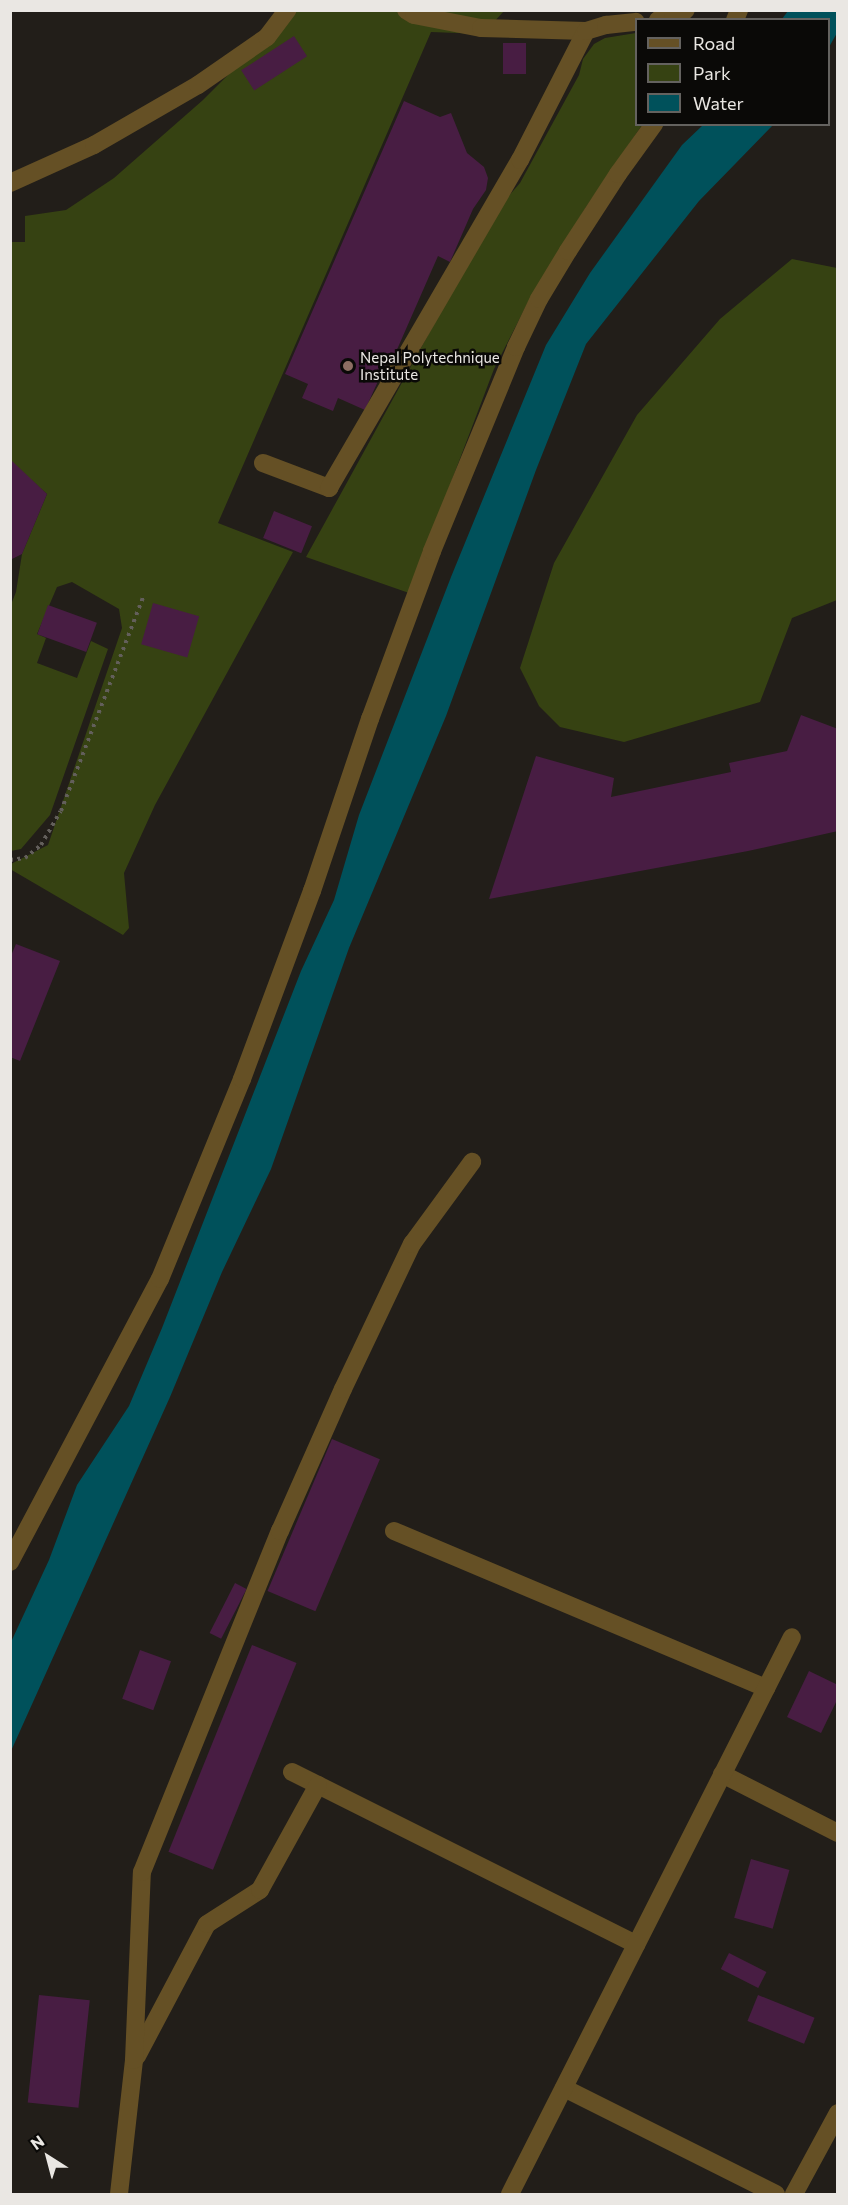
<!DOCTYPE html>
<html>
<head>
<meta charset="utf-8">
<style>
  body { margin:0 }
  #map { position:relative; width:848px; height:2205px; overflow:hidden; background:#221e19; font-family:Commissioner,sans-serif }
  div>[style] { position:absolute }
  [style*='--x'] { left:calc(var(--x)*1px); top:calc(var(--y)*1px); width:calc(var(--w)*1px); rotate:calc(var(--a)*1deg) }
  .green>* { inset:0; background:#364212 }
  .water>* { inset:0; background:#00515b }
  .building>* { inset:0; background:#481d43; transform-origin:0 0 }
  .path>* { height:4px; margin-top:-2px; transform-origin:0; background:repeating-linear-gradient(90deg,#635f5b 0 3px,transparent 0 7.5px) }
  .lane>* { height:18px; margin:-9px; padding:0 9px; transform-origin:9px; border-radius:9px; background:#655025 }
  .street>* { height:18px; margin:-9px; padding:0 9px; transform-origin:9px; border-radius:9px; background:#655025 }
  .dots>* { width:16px; height:16px; translate:-50% -50%; box-sizing:border-box; border:3px solid #0a0907; border-radius:50% }
  span { translate:-50% -50%; white-space:nowrap; text-align:center; line-height:1.15; -webkit-text-stroke:5px #0a0907; paint-order:stroke }
  .poi-label { font-size:15px; color:#eae7e3 }
  .left { translate:0 -50%; text-align:left }
  .frame { position:absolute; inset:0; border:12px solid #eae7e3; pointer-events:none }
  .legend { position:absolute; left:635px; top:18px; width:195px; height:108px; box-sizing:border-box; background:#0a0907; border:2px solid #64625f; margin:0; padding:8px 10px; list-style:none; font-size:18px; color:#eae7e3 }
  .legend li { display:flex; align-items:center; gap:12px; height:30px }
  .legend b { width:30px; border:2px solid #64625f }
  .north { position:absolute; left:18px; top:2127px; width:60px; height:60px; -webkit-text-stroke:4px #0a0907; paint-order:stroke; rotate:324deg; font-size:16px; font-weight:700; line-height:24px; text-align:center; color:#eae7e3 }
  .north::after { content:''; display:block; margin:auto; width:21px; height:27px; background:#eae7e3; clip-path:polygon(50% 0,100% 100%,50% 72%,0 100%) }
</style>
</head>
<body>
<div id="map">
  <div class="green">
    <i style="clip-path:polygon(292px 11px,504px 11px,483px 34px,431px 32px,218px 523px,293px 552px,155px 805px,124px 873px,129px 928px,123px 935px,10px 869px,11px 864px,48px 845px,122px 628px,119px 609px,72px 582px,57px 587px,37px 634px,46px 638px,37px 663px,77px 678px,91px 641px,108px 649px,50px 815px,21px 849px,11px 851px,10px 607px,16px 592px,22px 554px,47px 494px,11px 462px,11px 242px,25px 242px,25px 216px,66px 210px,114px 178px,203px 100px)"></i>
    <i style="clip-path:polygon(636px 33px,636px 124px,642px 125px,586px 207px,527px 304px,494px 369px,409px 593px,306px 557px,498px 208px,520px 183px,579px 75px,583px 59px,594px 44px,605px 38px)"></i>
    <i style="clip-path:polygon(792px 259px,837px 268px,837px 600px,792px 618px,760px 702px,624px 742px,560px 727px,539px 706px,520px 668px,554px 563px,637px 415px,720px 319px)"></i>
  </div>
  <div class="water">
    <i style="clip-path:polygon(788px 11px,837px 11px,837px 33px,829px 47px,828px 20px,782px 19px)"></i>
    <i style="clip-path:polygon(703px 125px,773px 125px,699px 201px,586px 344px,536px 470px,446px 716px,349px 948px,271px 1169px,222px 1272px,170px 1397px,11px 1751px,11px 1642px,49px 1560px,77px 1485px,129px 1406px,162px 1328px,301px 971px,334px 900px,359px 815px,451px 577px,546px 345px,590px 273px,682px 145px)"></i>
  </div>
  <div class="building">
    <i style="left:294px;top:36px;width:24px;height:63px;rotate:57deg"></i>
    <i style="left:503px;top:43px;width:23px;height:31px"></i>
    <i style="clip-path:polygon(404px 101px,440px 117px,451px 113px,467px 153px,484px 167px,488px 178px,486px 190px,473px 209px,450px 262px,438px 256px,392px 361px,388px 359px,365px 410px,338px 398px,333px 411px,302px 398px,308px 384px,285px 374px)"></i>
    <i style="clip-path:polygon(12px 461px,47px 494px,22px 554px,10px 560px)"></i>
    <i style="left:274px;top:511px;width:41px;height:29px;rotate:22deg"></i>
    <i style="left:153px;top:603px;width:48px;height:43px;rotate:16deg"></i>
    <i style="left:48px;top:605px;width:52px;height:31px;rotate:20deg"></i>
    <i style="clip-path:polygon(801px 715px,838px 729px,838px 831px,748px 851px,489px 899px,536px 756px,614px 778px,611px 797px,731px 772px,729px 763px,787px 751px)"></i>
    <i style="clip-path:polygon(16px 944px,60px 961px,20px 1061px,10px 1057px,10px 958px)"></i>
    <i style="left:332px;top:1439px;width:52px;height:165px;rotate:23deg"></i>
    <i style="left:235px;top:1583px;width:13px;height:56px;rotate:27deg"></i>
    <i style="left:252px;top:1645px;width:48px;height:223px;rotate:22deg"></i>
    <i style="left:140px;top:1650px;width:33px;height:52px;rotate:20deg"></i>
    <i style="clip-path:polygon(809px 1671px,838px 1685px,838px 1698px,821px 1733px,787px 1717px)"></i>
    <i style="left:751px;top:1859px;width:40px;height:61px;rotate:16deg"></i>
    <i style="left:729px;top:1953px;width:42px;height:18px;rotate:27deg"></i>
    <i style="left:39px;top:1995px;width:51px;height:108px;rotate:6deg"></i>
    <i style="left:758px;top:1995px;width:61px;height:28px;rotate:22deg"></i>
  </div>
  <div class="path">
    <i style="--x:10;--y:860;--w:15;--a:-8"></i>
    <i style="--x:25;--y:858;--w:21;--a:-39"></i>
    <i style="--x:41;--y:845;--w:39;--a:-60"></i>
    <i style="--x:61;--y:811;--w:229;--a:-69"></i>
  </div>
  <div class="lane">
    <i style="--x:406;--y:10;--w:9;--a:32"></i>
    <i style="--x:414;--y:15;--w:68;--a:11"></i>
    <i style="--x:481;--y:28;--w:105;--a:1.6"></i>
    <i style="--x:658;--y:20;--w:15;--a:-8"></i>
    <i style="--x:673;--y:18;--w:15;--a:-32"></i>
    <i style="--x:10;--y:183;--w:92;--a:-24.3"></i>
    <i style="--x:94;--y:145;--w:120;--a:-30"></i>
    <i style="--x:198;--y:85;--w:84;--a:-34.8"></i>
    <i style="--x:267;--y:37;--w:34;--a:-53"></i>
    <i style="--x:263;--y:463;--w:71;--a:20.7"></i>
    <i style="--x:329;--y:488;--w:380;--a:-59.8"></i>
    <i style="--x:520;--y:160;--w:145;--a:-62.9"></i>
    <i style="--x:586;--y:31;--w:21;--a:-17"></i>
    <i style="--x:606;--y:25;--w:30;--a:-6"></i>
    <i style="--x:394;--y:1531;--w:404;--a:22.9"></i>
    <i style="--x:292;--y:1772;--w:385;--a:26.6"></i>
    <i style="--x:722;--y:1774;--w:130;--a:27"></i>
    <i style="--x:137;--y:2056;--w:149;--a:-62.1"></i>
    <i style="--x:207;--y:1924;--w:63;--a:-32.7"></i>
    <i style="--x:260;--y:1890;--w:120;--a:-61.1"></i>
    <i style="--x:564;--y:2088;--w:237;--a:26.6"></i>
    <i style="--x:119;--y:2194;--w:135;--a:-83.6"></i>
    <i style="--x:134;--y:2060;--w:188;--a:-87.6"></i>
    <i style="--x:142;--y:1872;--w:368;--a:-68"></i>
    <i style="--x:280;--y:1531;--w:155;--a:-66.1"></i>
    <i style="--x:343;--y:1389;--w:161;--a:-64.6"></i>
    <i style="--x:412;--y:1244;--w:102;--a:-53.8"></i>
    <i style="--x:510;--y:2194;--w:624;--a:-63.15"></i>
    <i style="--x:794;--y:2194;--w:92;--a:-61.5"></i>
  </div>
  <div class="street">
    <i style="--x:735;--y:20;--w:11;--a:-68"></i>
    <i style="--x:10;--y:1562;--w:320;--a:-62.1"></i>
    <i style="--x:160;--y:1279;--w:216;--a:-67.7"></i>
    <i style="--x:242;--y:1079;--w:201;--a:-69.6"></i>
    <i style="--x:312;--y:891;--w:182;--a:-71.4"></i>
    <i style="--x:370;--y:719;--w:179;--a:-69.7"></i>
    <i style="--x:432;--y:551;--w:221;--a:-67.6"></i>
    <i style="--x:516;--y:347;--w:53;--a:-64.4"></i>
    <i style="--x:539;--y:299;--w:56;--a:-58.9"></i>
    <i style="--x:568;--y:251;--w:92;--a:-57"></i>
    <i style="--x:618;--y:174;--w:62;--a:-54.2"></i>
  </div>
  <div class="dots">
    <i style="left:348px;top:366px;background:#8d6e63"></i>
  </div>
  <div class="poi-label">
    <span class="left" style="left:360px;top:366px">Nepal Polytechnique<br>Institute</span>
  </div>
  <div class="frame"></div>
  <ul class="legend">
  <li><b style="height:8px;background:#655025"></b>Road</li>
  <li><b style="height:16px;background:#364212"></b>Park</li>
  <li><b style="height:16px;background:#00515b"></b>Water</li>
  </ul>
  <div class="north">N</div>
</div>
</body>
</html>
